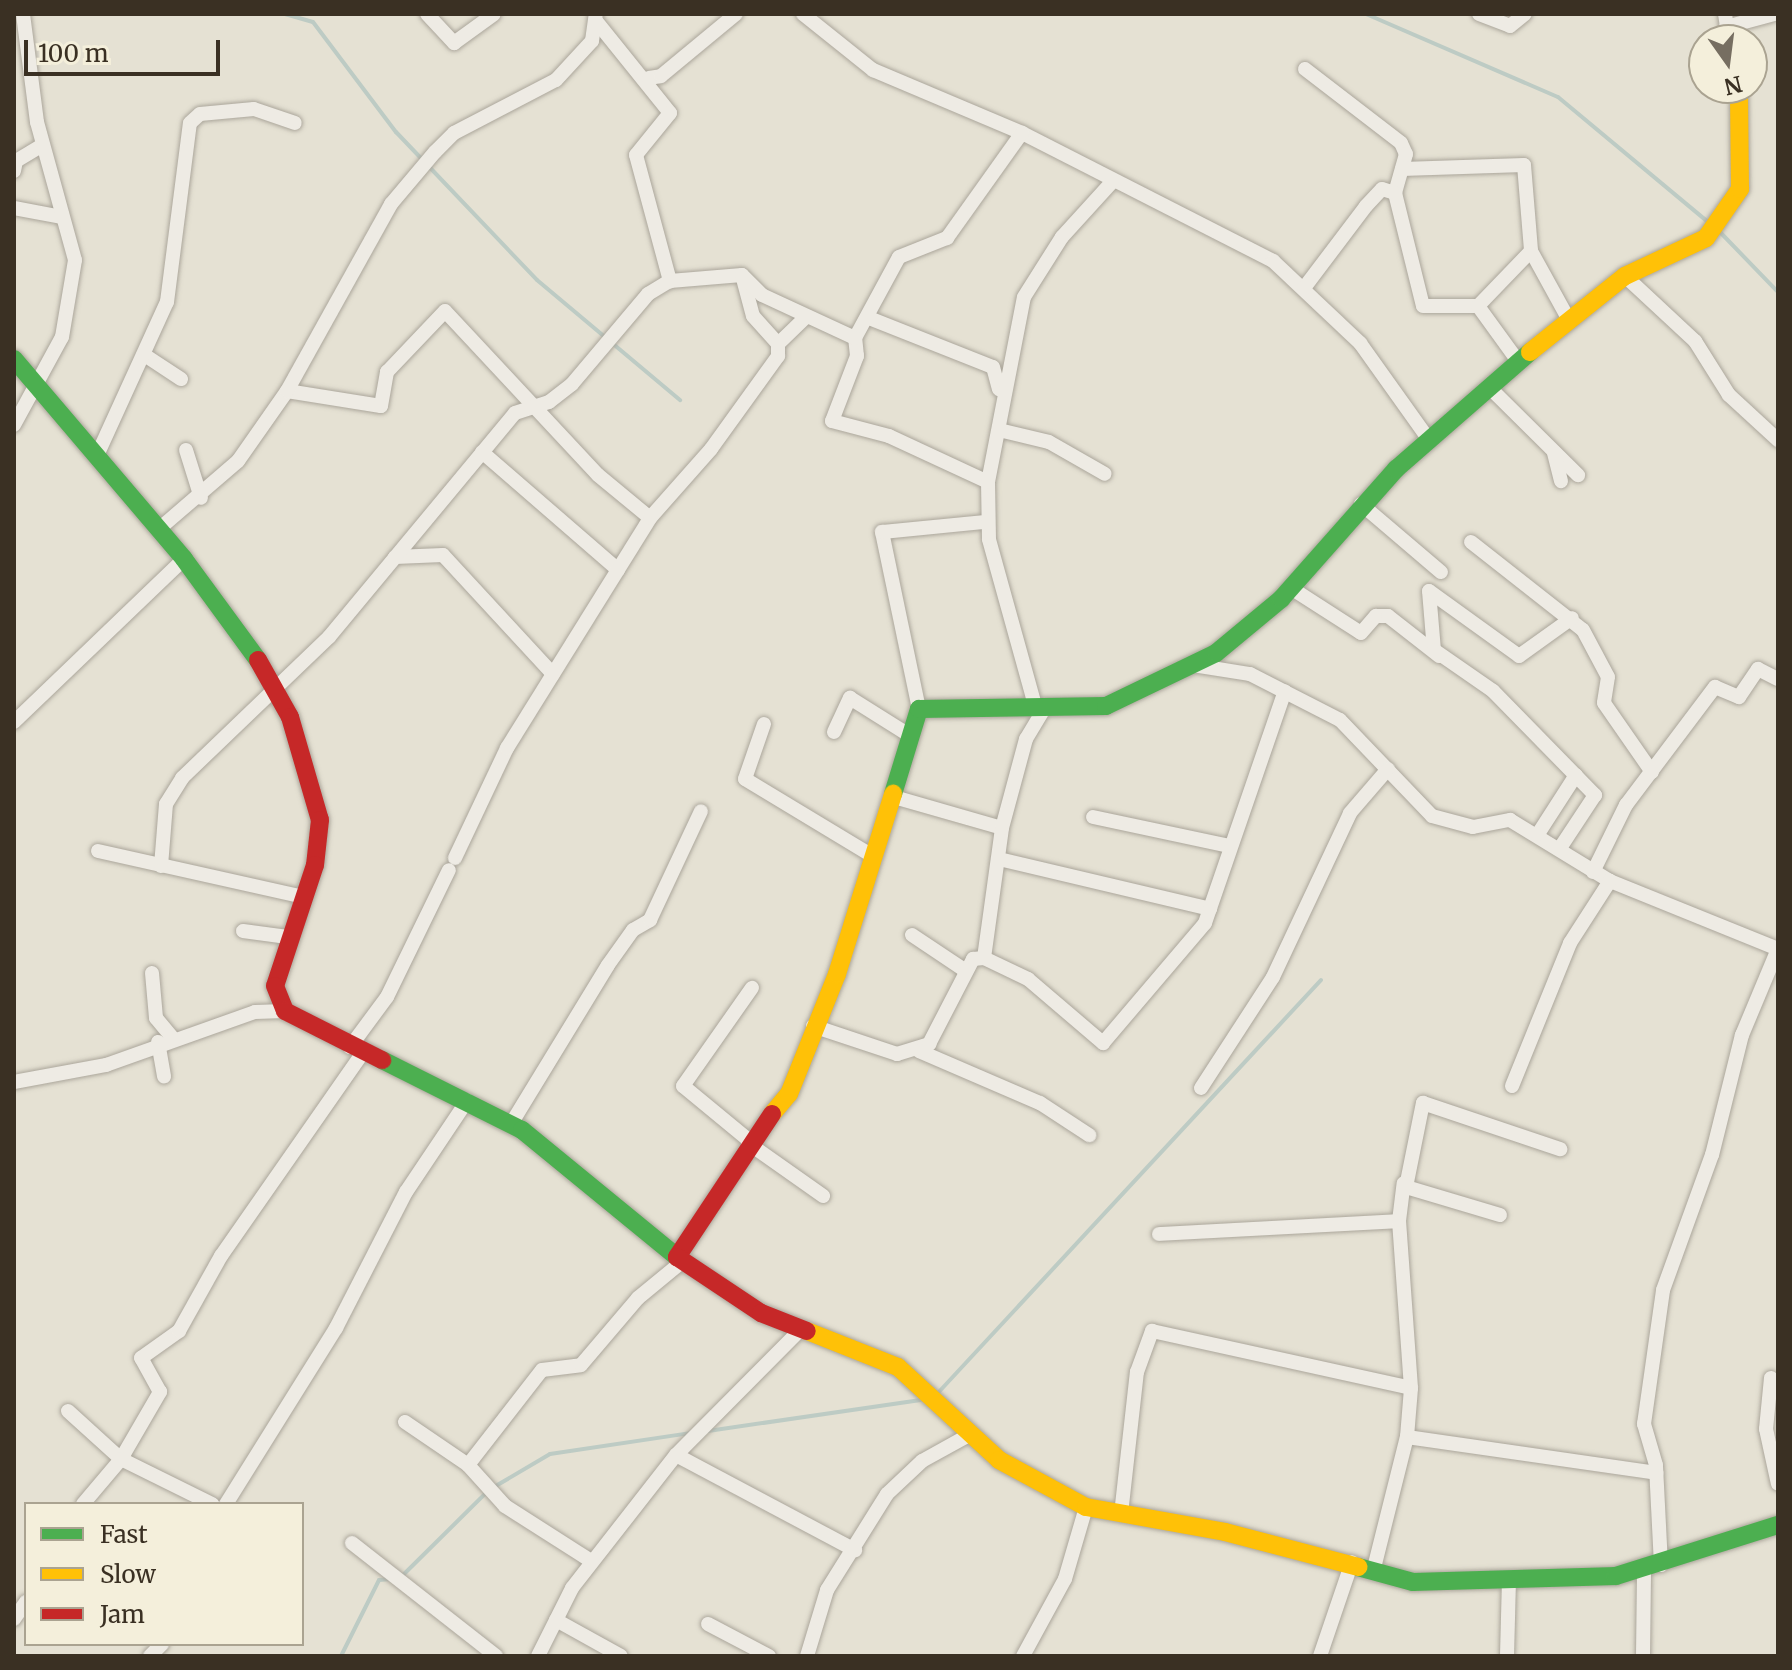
<!DOCTYPE html>
<html>
<head>
<meta charset="utf-8">
<style>
  body { margin:0 }
  #map { position:relative; width:1792px; height:1670px; overflow:hidden; background:#e5e1d3; font-family:Merriweather,serif }
  div>[style] { position:absolute }
  [style*='--x'] { left:calc(var(--x)*1px); top:calc(var(--y)*1px); width:calc(var(--w)*1px); rotate:calc(var(--a)*1deg) }
  .stream>* { height:4px; margin:-2px; padding:0 2px; transform-origin:2px; border-radius:2px; background:#bdcbc4 }
  .roads { filter:drop-shadow(0 0 2px #aba69b) drop-shadow(0 0 2px #aba69b) }
  .street>* { height:14px; margin:-7px; padding:0 7px; transform-origin:7px; border-radius:7px; background:#eeebe4 }
  .fast>* { height:18px; margin:-9px; padding:0 9px; transform-origin:9px; border-radius:9px; background:#4caf50 }
  .slow>* { height:18px; margin:-9px; padding:0 9px; transform-origin:9px; border-radius:9px; background:#ffc107 }
  .jam>* { height:18px; margin:-9px; padding:0 9px; transform-origin:9px; border-radius:9px; background:#c62828 }
  span { translate:-50% -50%; white-space:nowrap; text-align:center; line-height:1.15; -webkit-text-stroke:8px #f4efdb; paint-order:stroke }
  .frame { position:absolute; inset:0; border:16px solid #3a3023; pointer-events:none }
  .legend { position:absolute; left:24px; top:1502px; width:280px; height:144px; box-sizing:border-box; background:#f4efdb; border:2px solid #aaa391; margin:0; padding:10px 14px; list-style:none; font-size:24px; color:#3a3023 }
  .legend li { display:flex; align-items:center; gap:16px; height:40px }
  .legend b { width:40px; border:2px solid #aaa391 }
  .north { position:absolute; left:1688px; top:24px; width:80px; height:80px; box-sizing:border-box; background:#f4efdb; border:2px solid #aaa391; border-radius:50%; rotate:166deg; font-size:22px; font-weight:700; line-height:32px; text-align:center; color:#3a3023 }
  .north::after { content:''; display:block; margin:auto; width:28px; height:36px; background:#766e61; clip-path:polygon(50% 0,100% 100%,50% 72%,0 100%) }
  .scale { position:absolute; left:24px; top:40px; width:196px; height:36px; box-sizing:border-box; border:4px solid #3a3023; border-top:0; padding-left:10px; font-size:24px; line-height:28px; white-space:nowrap; color:#3a3023; -webkit-text-stroke:6px #f4efdb; paint-order:stroke }
</style>
</head>
<body>
<div id="map">
  <div class="stream">
    <i style="--x:285;--y:14;--w:29;--a:16"></i>
    <i style="--x:313;--y:22;--w:138;--a:53"></i>
    <i style="--x:396;--y:132;--w:204;--a:46.4"></i>
    <i style="--x:537;--y:280;--w:187;--a:40"></i>
    <i style="--x:1366;--y:14;--w:209;--a:23.4"></i>
    <i style="--x:1558;--y:97;--w:197;--a:39.8"></i>
    <i style="--x:1719;--y:231;--w:85;--a:46"></i>
    <i style="--x:936;--y:1395;--w:566;--a:-47.15"></i>
    <i style="--x:708;--y:1431;--w:215;--a:-8.3"></i>
    <i style="--x:494;--y:1487;--w:65;--a:-30.5"></i>
    <i style="--x:550;--y:1454;--w:143;--a:-8.5"></i>
    <i style="--x:400;--y:1578;--w:122;--a:-44.7"></i>
    <i style="--x:341;--y:1656;--w:85;--a:-63.4"></i>
    <i style="--x:379;--y:1580;--w:12;--a:-5"></i>
  </div>
  <div class="roads">
    <div class="street">
      <i style="--x:427;--y:14;--w:40;--a:47"></i>
      <i style="--x:454;--y:43;--w:49;--a:-35.9"></i>
      <i style="--x:803;--y:14;--w:90;--a:38.7"></i>
      <i style="--x:873;--y:70;--w:162;--a:22.9"></i>
      <i style="--x:1022;--y:133;--w:282;--a:27"></i>
      <i style="--x:1273;--y:261;--w:120;--a:43.3"></i>
      <i style="--x:1360;--y:343;--w:120;--a:54.5"></i>
      <i style="--x:1479;--y:14;--w:33;--a:21"></i>
      <i style="--x:1510;--y:26;--w:19;--a:-39"></i>
      <i style="--x:1725;--y:14;--w:26;--a:81"></i>
      <i style="--x:596;--y:21;--w:118;--a:51.2"></i>
      <i style="--x:670;--y:113;--w:54;--a:129"></i>
      <i style="--x:636;--y:155;--w:131;--a:74.9"></i>
      <i style="--x:1726;--y:27;--w:50;--a:-15.2"></i>
      <i style="--x:1305;--y:69;--w:121;--a:37.6"></i>
      <i style="--x:1401;--y:143;--w:12;--a:66"></i>
      <i style="--x:1406;--y:154;--w:41;--a:105.8"></i>
      <i style="--x:1395;--y:193;--w:116;--a:76.1"></i>
      <i style="--x:1423;--y:306;--w:55;--a:0"></i>
      <i style="--x:1478;--y:306;--w:76;--a:-46.1"></i>
      <i style="--x:649;--y:78;--w:12;--a:-9"></i>
      <i style="--x:661;--y:76;--w:97;--a:-39.6"></i>
      <i style="--x:1402;--y:169;--w:122;--a:-1.9"></i>
      <i style="--x:1524;--y:165;--w:86;--a:85.3"></i>
      <i style="--x:1531;--y:251;--w:79;--a:61.2"></i>
      <i style="--x:14;--y:171;--w:10;--a:-79"></i>
      <i style="--x:16;--y:161;--w:31;--a:-31"></i>
      <i style="--x:14;--y:208;--w:48;--a:10.8"></i>
      <i style="--x:742;--y:275;--w:42;--a:75"></i>
      <i style="--x:753;--y:316;--w:38;--a:48"></i>
      <i style="--x:1625;--y:276;--w:96;--a:42.9"></i>
      <i style="--x:1695;--y:341;--w:64;--a:57.8"></i>
      <i style="--x:1729;--y:395;--w:67;--a:42.6"></i>
      <i style="--x:1304;--y:288;--w:103;--a:-52.9"></i>
      <i style="--x:1366;--y:206;--w:23;--a:-47"></i>
      <i style="--x:1382;--y:189;--w:14;--a:17"></i>
      <i style="--x:1478;--y:306;--w:68;--a:54"></i>
      <i style="--x:869;--y:318;--w:133;--a:21.6"></i>
      <i style="--x:993;--y:367;--w:23;--a:75"></i>
      <i style="--x:146;--y:356;--w:42;--a:33.3"></i>
      <i style="--x:1490;--y:388;--w:124;--a:44.7"></i>
      <i style="--x:287;--y:391;--w:95;--a:9.1"></i>
      <i style="--x:381;--y:406;--w:35;--a:-80"></i>
      <i style="--x:387;--y:372;--w:84;--a:-46.4"></i>
      <i style="--x:445;--y:311;--w:224;--a:47"></i>
      <i style="--x:598;--y:475;--w:67;--a:39.6"></i>
      <i style="--x:14;--y:425;--w:100;--a:-61.4"></i>
      <i style="--x:62;--y:337;--w:78;--a:-80.4"></i>
      <i style="--x:75;--y:260;--w:143;--a:-105.4"></i>
      <i style="--x:37;--y:122;--w:109;--a:-97.4"></i>
      <i style="--x:999;--y:430;--w:51;--a:13.5"></i>
      <i style="--x:1049;--y:442;--w:64;--a:29.7"></i>
      <i style="--x:186;--y:450;--w:50;--a:72.6"></i>
      <i style="--x:99;--y:451;--w:164;--a:-65.5"></i>
      <i style="--x:167;--y:302;--w:180;--a:-82.7"></i>
      <i style="--x:190;--y:123;--w:13;--a:-42"></i>
      <i style="--x:200;--y:114;--w:54;--a:-5.3"></i>
      <i style="--x:254;--y:109;--w:43;--a:18.9"></i>
      <i style="--x:482;--y:452;--w:180;--a:40.9"></i>
      <i style="--x:1554;--y:453;--w:29;--a:76"></i>
      <i style="--x:988;--y:482;--w:109;--a:-155.1"></i>
      <i style="--x:889;--y:436;--w:59;--a:-165.3"></i>
      <i style="--x:832;--y:421;--w:70;--a:-69"></i>
      <i style="--x:857;--y:356;--w:18;--a:-96"></i>
      <i style="--x:855;--y:338;--w:92;--a:-61.5"></i>
      <i style="--x:899;--y:257;--w:52;--a:-21.6"></i>
      <i style="--x:947;--y:238;--w:129;--a:-54.5"></i>
      <i style="--x:1361;--y:504;--w:105;--a:40.4"></i>
      <i style="--x:159;--y:529;--w:104;--a:-40.7"></i>
      <i style="--x:238;--y:461;--w:85;--a:-55"></i>
      <i style="--x:287;--y:391;--w:214;--a:-60.9"></i>
      <i style="--x:391;--y:204;--w:68;--a:-49.8"></i>
      <i style="--x:435;--y:152;--w:27;--a:-45"></i>
      <i style="--x:454;--y:133;--w:115;--a:-27.5"></i>
      <i style="--x:556;--y:80;--w:53;--a:-47.3"></i>
      <i style="--x:592;--y:41;--w:27;--a:-82"></i>
      <i style="--x:1471;--y:542;--w:142;--a:38.2"></i>
      <i style="--x:1583;--y:630;--w:53;--a:62"></i>
      <i style="--x:1608;--y:677;--w:26;--a:99"></i>
      <i style="--x:1604;--y:703;--w:84;--a:55.2"></i>
      <i style="--x:395;--y:557;--w:48;--a:-2.4"></i>
      <i style="--x:443;--y:555;--w:162;--a:47.3"></i>
      <i style="--x:1291;--y:588;--w:83;--a:32.7"></i>
      <i style="--x:1361;--y:633;--w:23;--a:-49"></i>
      <i style="--x:1376;--y:616;--w:12;--a:0"></i>
      <i style="--x:1388;--y:616;--w:65;--a:38.1"></i>
      <i style="--x:1429;--y:591;--w:59;--a:85.2"></i>
      <i style="--x:1434;--y:650;--w:72;--a:34.8"></i>
      <i style="--x:1493;--y:691;--w:146;--a:45.6"></i>
      <i style="--x:1595;--y:795;--w:64;--a:123.4"></i>
      <i style="--x:1429;--y:591;--w:111;--a:35.8"></i>
      <i style="--x:1519;--y:656;--w:65;--a:-35.6"></i>
      <i style="--x:1193;--y:665;--w:58;--a:9"></i>
      <i style="--x:1250;--y:674;--w:101;--a:27.1"></i>
      <i style="--x:1340;--y:720;--w:133;--a:46.2"></i>
      <i style="--x:1432;--y:816;--w:42;--a:15"></i>
      <i style="--x:1473;--y:827;--w:38;--a:-11"></i>
      <i style="--x:1510;--y:820;--w:117;--a:31.4"></i>
      <i style="--x:1610;--y:881;--w:181;--a:22"></i>
      <i style="--x:919;--y:709;--w:181;--a:-101.8"></i>
      <i style="--x:882;--y:532;--w:102;--a:-5.6"></i>
      <i style="--x:1036;--y:709;--w:176;--a:-105.5"></i>
      <i style="--x:989;--y:539;--w:57;--a:-91"></i>
      <i style="--x:988;--y:482;--w:188;--a:-79"></i>
      <i style="--x:1024;--y:297;--w:71;--a:-57.7"></i>
      <i style="--x:1062;--y:237;--w:74;--a:-47.7"></i>
      <i style="--x:14;--y:722;--w:236;--a:-43.8"></i>
      <i style="--x:764;--y:724;--w:58;--a:109.1"></i>
      <i style="--x:745;--y:779;--w:147;--a:31.1"></i>
      <i style="--x:834;--y:732;--w:38;--a:-65"></i>
      <i style="--x:850;--y:698;--w:70;--a:32.1"></i>
      <i style="--x:894;--y:797;--w:112;--a:16"></i>
      <i style="--x:1093;--y:817;--w:140;--a:12"></i>
      <i style="--x:1538;--y:834;--w:70;--a:-57.2"></i>
      <i style="--x:98;--y:851;--w:211;--a:12.6"></i>
      <i style="--x:455;--y:858;--w:122;--a:-64.7"></i>
      <i style="--x:507;--y:748;--w:271;--a:-58.1"></i>
      <i style="--x:650;--y:518;--w:92;--a:-48.5"></i>
      <i style="--x:711;--y:449;--w:115;--a:-54.2"></i>
      <i style="--x:778;--y:356;--w:12;--a:-90"></i>
      <i style="--x:778;--y:344;--w:37;--a:-44"></i>
      <i style="--x:999;--y:859;--w:217;--a:13.3"></i>
      <i style="--x:161;--y:866;--w:62;--a:-85.4"></i>
      <i style="--x:166;--y:804;--w:31;--a:-58"></i>
      <i style="--x:182;--y:778;--w:204;--a:-43.8"></i>
      <i style="--x:329;--y:637;--w:291;--a:-50.3"></i>
      <i style="--x:515;--y:413;--w:36;--a:-18"></i>
      <i style="--x:549;--y:402;--w:29;--a:-38"></i>
      <i style="--x:572;--y:384;--w:118;--a:-49.8"></i>
      <i style="--x:648;--y:294;--w:26;--a:-31"></i>
      <i style="--x:670;--y:281;--w:72;--a:-4.8"></i>
      <i style="--x:742;--y:275;--w:28;--a:45"></i>
      <i style="--x:762;--y:295;--w:102;--a:24.8"></i>
      <i style="--x:1593;--y:872;--w:75;--a:-63.8"></i>
      <i style="--x:1626;--y:805;--w:148;--a:-53"></i>
      <i style="--x:1715;--y:687;--w:26;--a:23"></i>
      <i style="--x:1739;--y:697;--w:34;--a:-56"></i>
      <i style="--x:1758;--y:669;--w:22;--a:27"></i>
      <i style="--x:243;--y:931;--w:45;--a:7.6"></i>
      <i style="--x:912;--y:935;--w:65;--a:33.7"></i>
      <i style="--x:984;--y:958;--w:49;--a:25.5"></i>
      <i style="--x:1028;--y:979;--w:99;--a:40.5"></i>
      <i style="--x:1103;--y:1043;--w:157;--a:-49.6"></i>
      <i style="--x:1205;--y:923;--w:245;--a:-71"></i>
      <i style="--x:152;--y:973;--w:45;--a:84.9"></i>
      <i style="--x:156;--y:1018;--w:25;--a:50"></i>
      <i style="--x:813;--y:1026;--w:89;--a:18.4"></i>
      <i style="--x:897;--y:1054;--w:34;--a:-17"></i>
      <i style="--x:929;--y:1044;--w:96;--a:-62.6"></i>
      <i style="--x:973;--y:959;--w:11;--a:-5"></i>
      <i style="--x:984;--y:958;--w:131;--a:-82.1"></i>
      <i style="--x:1002;--y:828;--w:92;--a:-74.9"></i>
      <i style="--x:1026;--y:739;--w:35;--a:-59"></i>
      <i style="--x:158;--y:1042;--w:35;--a:80"></i>
      <i style="--x:350;--y:1047;--w:62;--a:-53.5"></i>
      <i style="--x:387;--y:997;--w:141;--a:-64"></i>
      <i style="--x:919;--y:1051;--w:132;--a:23.3"></i>
      <i style="--x:1040;--y:1103;--w:59;--a:33.1"></i>
      <i style="--x:14;--y:1082;--w:94;--a:-10.5"></i>
      <i style="--x:106;--y:1065;--w:158;--a:-19.6"></i>
      <i style="--x:255;--y:1012;--w:30;--a:-2"></i>
      <i style="--x:1512;--y:1086;--w:154;--a:-67.9"></i>
      <i style="--x:1570;--y:943;--w:74;--a:-57.2"></i>
      <i style="--x:1201;--y:1088;--w:132;--a:-57"></i>
      <i style="--x:1273;--y:977;--w:181;--a:-64.8"></i>
      <i style="--x:1350;--y:813;--w:58;--a:-49.2"></i>
      <i style="--x:511;--y:1124;--w:186;--a:-58.6"></i>
      <i style="--x:608;--y:965;--w:43;--a:-54.5"></i>
      <i style="--x:633;--y:930;--w:20;--a:-30"></i>
      <i style="--x:650;--y:920;--w:120;--a:-64.9"></i>
      <i style="--x:751;--y:1142;--w:88;--a:-140.5"></i>
      <i style="--x:683;--y:1086;--w:120;--a:-54.9"></i>
      <i style="--x:748;--y:1143;--w:92;--a:35.2"></i>
      <i style="--x:1500;--y:1215;--w:98;--a:-163.4"></i>
      <i style="--x:1406;--y:1187;--w:86;--a:-78.6"></i>
      <i style="--x:1423;--y:1103;--w:145;--a:18.6"></i>
      <i style="--x:1159;--y:1234;--w:240;--a:-3.1"></i>
      <i style="--x:1771;--y:1378;--w:51;--a:95.6"></i>
      <i style="--x:1766;--y:1429;--w:56;--a:77.7"></i>
      <i style="--x:68;--y:1411;--w:72;--a:42.2"></i>
      <i style="--x:121;--y:1459;--w:78;--a:-59.8"></i>
      <i style="--x:160;--y:1392;--w:39;--a:-119"></i>
      <i style="--x:141;--y:1358;--w:47;--a:-35.4"></i>
      <i style="--x:179;--y:1331;--w:86;--a:-60.8"></i>
      <i style="--x:221;--y:1256;--w:246;--a:-55.1"></i>
      <i style="--x:405;--y:1422;--w:76;--a:34.3"></i>
      <i style="--x:468;--y:1465;--w:55;--a:47.9"></i>
      <i style="--x:505;--y:1506;--w:102;--a:32.6"></i>
      <i style="--x:1407;--y:1437;--w:252;--a:8.2"></i>
      <i style="--x:676;--y:1455;--w:176;--a:-45.2"></i>
      <i style="--x:468;--y:1465;--w:120;--a:-52.1"></i>
      <i style="--x:542;--y:1370;--w:39;--a:-7"></i>
      <i style="--x:581;--y:1365;--w:88;--a:-49.6"></i>
      <i style="--x:638;--y:1298;--w:58;--a:-39.4"></i>
      <i style="--x:83;--y:1504;--w:59;--a:-49.8"></i>
      <i style="--x:121;--y:1459;--w:102;--a:26.3"></i>
      <i style="--x:226;--y:1504;--w:208;--a:-58"></i>
      <i style="--x:336;--y:1328;--w:153;--a:-62.8"></i>
      <i style="--x:406;--y:1192;--w:110;--a:-56.2"></i>
      <i style="--x:1121;--y:1514;--w:143;--a:-83.6"></i>
      <i style="--x:1137;--y:1372;--w:44;--a:-69.9"></i>
      <i style="--x:1152;--y:1331;--w:265;--a:12.4"></i>
      <i style="--x:352;--y:1543;--w:183;--a:38.1"></i>
      <i style="--x:1661;--y:1565;--w:100;--a:-92.9"></i>
      <i style="--x:1656;--y:1465;--w:43;--a:-106.3"></i>
      <i style="--x:1644;--y:1424;--w:135;--a:-81.9"></i>
      <i style="--x:1663;--y:1290;--w:144;--a:-70.1"></i>
      <i style="--x:1712;--y:1155;--w:124;--a:-76"></i>
      <i style="--x:1742;--y:1035;--w:93;--a:-67.3"></i>
      <i style="--x:1374;--y:1568;--w:135;--a:-75.9"></i>
      <i style="--x:1407;--y:1437;--w:49;--a:-85.3"></i>
      <i style="--x:1411;--y:1388;--w:167;--a:-94.1"></i>
      <i style="--x:1399;--y:1221;--w:38;--a:-83"></i>
      <i style="--x:14;--y:1619;--w:21;--a:-55"></i>
      <i style="--x:556;--y:1620;--w:74;--a:29"></i>
      <i style="--x:708;--y:1624;--w:69;--a:27.7"></i>
      <i style="--x:150;--y:1656;--w:17;--a:-45"></i>
      <i style="--x:538;--y:1656;--w:76;--a:-63.4"></i>
      <i style="--x:572;--y:1588;--w:169;--a:-52"></i>
      <i style="--x:676;--y:1455;--w:203;--a:28"></i>
      <i style="--x:807;--y:1656;--w:69;--a:-73.1"></i>
      <i style="--x:827;--y:1590;--w:113;--a:-58"></i>
      <i style="--x:887;--y:1494;--w:48;--a:-43.3"></i>
      <i style="--x:922;--y:1461;--w:54;--a:-29"></i>
      <i style="--x:1023;--y:1656;--w:88;--a:-61.4"></i>
      <i style="--x:1065;--y:1579;--w:75;--a:-73.7"></i>
      <i style="--x:1320;--y:1656;--w:99;--a:-71.2"></i>
      <i style="--x:1507;--y:1656;--w:75;--a:-88.5"></i>
      <i style="--x:1643;--y:1656;--w:85;--a:-89.3"></i>
    </div>
    <div class="fast">
      <i style="--x:14;--y:359;--w:262;--a:49.6"></i>
      <i style="--x:184;--y:559;--w:125;--a:53.8"></i>
      <i style="--x:893;--y:794;--w:89;--a:-73"></i>
      <i style="--x:919;--y:709;--w:187;--a:-0.9"></i>
      <i style="--x:1106;--y:706;--w:122;--a:-25.7"></i>
      <i style="--x:1216;--y:653;--w:85;--a:-39.7"></i>
      <i style="--x:1281;--y:599;--w:174;--a:-48.5"></i>
      <i style="--x:1396;--y:469;--w:178;--a:-41.1"></i>
      <i style="--x:382;--y:1060;--w:157;--a:26.6"></i>
      <i style="--x:522;--y:1130;--w:200;--a:39.3"></i>
      <i style="--x:1358;--y:1567;--w:57;--a:15.3"></i>
      <i style="--x:1413;--y:1582;--w:203;--a:-1.7"></i>
      <i style="--x:1616;--y:1576;--w:170;--a:-17.5"></i>
    </div>
    <div class="slow">
      <i style="--x:1530;--y:352;--w:122;--a:-38.7"></i>
      <i style="--x:1625;--y:276;--w:89;--a:-25.1"></i>
      <i style="--x:1706;--y:238;--w:60;--a:-55.2"></i>
      <i style="--x:1740;--y:189;--w:101;--a:-90.6"></i>
      <i style="--x:772;--y:1114;--w:26;--a:-50"></i>
      <i style="--x:789;--y:1094;--w:129;--a:-68.2"></i>
      <i style="--x:837;--y:974;--w:189;--a:-72.7"></i>
      <i style="--x:807;--y:1331;--w:98;--a:21.6"></i>
      <i style="--x:898;--y:1367;--w:137;--a:42.6"></i>
      <i style="--x:999;--y:1460;--w:99;--a:28.4"></i>
      <i style="--x:1086;--y:1507;--w:141;--a:10.2"></i>
      <i style="--x:1225;--y:1532;--w:138;--a:14.7"></i>
    </div>
    <div class="jam">
      <i style="--x:258;--y:660;--w:65;--a:60.7"></i>
      <i style="--x:290;--y:717;--w:107;--a:73.8"></i>
      <i style="--x:320;--y:820;--w:45;--a:96.3"></i>
      <i style="--x:315;--y:865;--w:127;--a:108.3"></i>
      <i style="--x:275;--y:986;--w:27;--a:68"></i>
      <i style="--x:285;--y:1011;--w:109;--a:26.8"></i>
      <i style="--x:772;--y:1114;--w:172;--a:123.6"></i>
      <i style="--x:677;--y:1257;--w:101;--a:33.7"></i>
      <i style="--x:761;--y:1313;--w:49;--a:21.4"></i>
    </div>
  </div>
  <div class="frame"></div>
  <ul class="legend">
  <li><b style="height:10px;background:#4caf50"></b>Fast</li>
  <li><b style="height:10px;background:#ffc107"></b>Slow</li>
  <li><b style="height:10px;background:#c62828"></b>Jam</li>
  </ul>
  <div class="north">N</div>
  <div class="scale">100 m</div>
</div>
</body>
</html>
